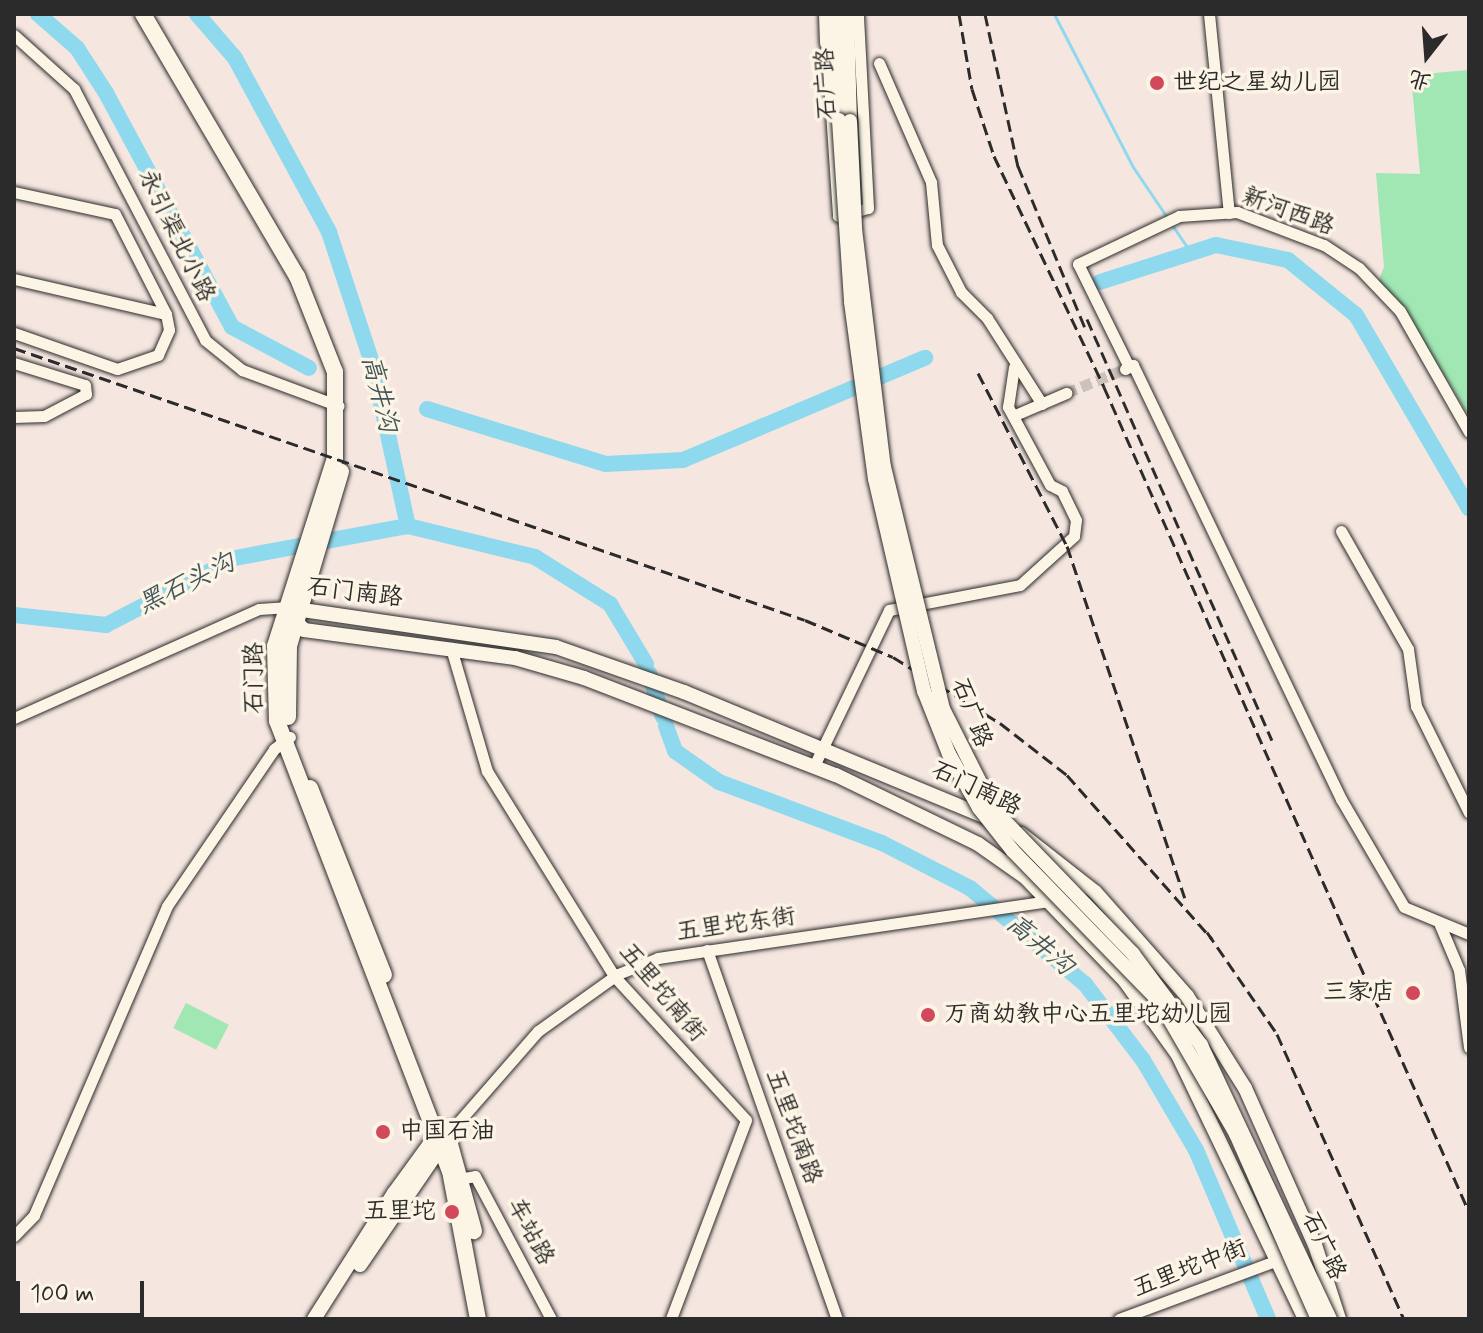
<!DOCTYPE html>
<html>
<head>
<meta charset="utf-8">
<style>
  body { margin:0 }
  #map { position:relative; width:1483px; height:1333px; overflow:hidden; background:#f5e6e0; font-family:Mynerve,"LXGW WenKai TC",sans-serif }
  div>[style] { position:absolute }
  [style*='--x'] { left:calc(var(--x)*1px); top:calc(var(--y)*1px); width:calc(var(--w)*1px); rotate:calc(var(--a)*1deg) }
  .green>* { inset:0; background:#a0e7b4; transform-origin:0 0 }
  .stream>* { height:3px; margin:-1.5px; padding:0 1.5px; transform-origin:1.5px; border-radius:1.5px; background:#8fd9ef }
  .river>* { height:16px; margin:-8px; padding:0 8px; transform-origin:8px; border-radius:8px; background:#8fd9ef }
  .minor-tunnel>* { height:11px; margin-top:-5.5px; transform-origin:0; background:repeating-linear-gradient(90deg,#cdc1bc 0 11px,transparent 0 16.5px) }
  .roads { filter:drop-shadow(0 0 2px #2b2b2b) drop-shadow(0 0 2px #2b2b2b) }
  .minor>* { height:11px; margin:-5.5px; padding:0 5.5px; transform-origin:5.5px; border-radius:5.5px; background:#fcf5e5 }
  .major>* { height:14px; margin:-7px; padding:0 7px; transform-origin:7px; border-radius:7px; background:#fcf5e5 }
  .highway>* { height:16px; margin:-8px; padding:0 8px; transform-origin:8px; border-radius:8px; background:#fcf5e5 }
  .rail>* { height:3px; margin-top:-1.5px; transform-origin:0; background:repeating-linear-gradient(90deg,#2b2b2b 0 12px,transparent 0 18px) }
  .bridges { filter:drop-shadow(0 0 2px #2b2b2b) drop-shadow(0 0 2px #2b2b2b) }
  .major-bridge>* { height:14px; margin:-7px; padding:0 7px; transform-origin:7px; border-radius:7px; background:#fcf5e5 }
  .dots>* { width:22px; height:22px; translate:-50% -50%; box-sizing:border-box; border:4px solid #fcf5e5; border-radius:50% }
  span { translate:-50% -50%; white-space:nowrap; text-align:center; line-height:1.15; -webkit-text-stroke:7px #fcf5e5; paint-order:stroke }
  .poi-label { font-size:24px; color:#2b2b2b }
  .left { translate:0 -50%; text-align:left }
  .right { translate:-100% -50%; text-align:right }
  .street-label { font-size:24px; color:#2b2b2b }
  .water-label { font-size:26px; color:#44565c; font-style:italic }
  .frame { position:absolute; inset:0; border:16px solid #2b2b2b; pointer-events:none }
  .north { position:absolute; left:1387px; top:16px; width:80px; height:80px; -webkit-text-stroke:6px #fcf5e5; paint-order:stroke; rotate:197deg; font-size:22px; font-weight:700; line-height:32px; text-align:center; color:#2b2b2b }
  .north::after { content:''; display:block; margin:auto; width:28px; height:36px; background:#2b2b2b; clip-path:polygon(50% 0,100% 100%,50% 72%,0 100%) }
  .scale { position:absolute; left:16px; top:1281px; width:128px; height:36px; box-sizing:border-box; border:4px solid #2b2b2b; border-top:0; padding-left:10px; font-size:24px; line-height:28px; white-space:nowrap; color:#2b2b2b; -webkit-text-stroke:6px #fcf5e5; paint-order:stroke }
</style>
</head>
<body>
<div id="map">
  <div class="green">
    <i style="clip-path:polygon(1469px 70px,1469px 416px,1403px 308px,1378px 282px,1384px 267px,1376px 173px,1420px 174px,1411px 75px)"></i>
    <i style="left:186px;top:1003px;width:48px;height:28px;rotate:27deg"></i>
  </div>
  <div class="stream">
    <i style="--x:1054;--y:14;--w:172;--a:62.7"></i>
    <i style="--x:1133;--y:167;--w:104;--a:56"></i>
  </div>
  <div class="river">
    <i style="--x:38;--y:14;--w:52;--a:41.1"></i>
    <i style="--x:77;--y:48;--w:54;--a:57.2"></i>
    <i style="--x:106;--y:93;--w:266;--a:61.7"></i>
    <i style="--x:232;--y:327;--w:87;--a:28"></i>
    <i style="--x:197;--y:14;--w:58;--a:49.2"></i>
    <i style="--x:235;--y:58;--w:198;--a:61.6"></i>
    <i style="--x:329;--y:232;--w:141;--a:71.8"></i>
    <i style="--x:373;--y:366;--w:164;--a:77.7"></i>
    <i style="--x:408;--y:526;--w:131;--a:13.7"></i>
    <i style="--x:535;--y:557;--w:89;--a:32.1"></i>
    <i style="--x:610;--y:604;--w:70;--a:59"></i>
    <i style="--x:1100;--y:282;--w:122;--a:-17.7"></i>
    <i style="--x:1216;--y:245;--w:74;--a:11.8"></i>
    <i style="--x:1288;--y:260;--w:87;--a:39"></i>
    <i style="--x:1356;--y:315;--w:224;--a:59.7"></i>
    <i style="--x:427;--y:409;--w:187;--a:17.1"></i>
    <i style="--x:606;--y:464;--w:77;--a:-3"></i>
    <i style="--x:683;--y:460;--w:263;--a:-22.9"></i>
    <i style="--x:14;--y:615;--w:93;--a:6.2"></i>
    <i style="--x:106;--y:625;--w:145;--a:-27.4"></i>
    <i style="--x:235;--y:558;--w:176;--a:-10.5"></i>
    <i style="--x:649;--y:673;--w:46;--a:72.3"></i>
    <i style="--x:666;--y:726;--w:27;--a:70"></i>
    <i style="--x:675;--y:751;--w:54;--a:35.2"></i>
    <i style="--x:719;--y:782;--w:174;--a:20.5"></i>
    <i style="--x:882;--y:843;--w:99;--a:27.1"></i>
    <i style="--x:970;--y:888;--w:150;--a:39.9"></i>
    <i style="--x:1085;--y:984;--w:96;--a:52.7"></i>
    <i style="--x:1143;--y:1060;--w:104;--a:59.5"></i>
    <i style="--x:1196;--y:1150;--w:184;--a:66.9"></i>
  </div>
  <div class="minor-tunnel">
    <i style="--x:1066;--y:393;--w:64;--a:-22.1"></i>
  </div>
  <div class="roads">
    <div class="minor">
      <i style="--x:1209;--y:14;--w:200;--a:84.3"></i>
      <i style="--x:14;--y:35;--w:81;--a:42"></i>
      <i style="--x:74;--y:89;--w:283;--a:62.4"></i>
      <i style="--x:205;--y:340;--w:48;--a:39"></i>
      <i style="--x:242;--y:370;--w:103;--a:20.4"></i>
      <i style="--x:826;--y:38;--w:178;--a:86.1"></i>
      <i style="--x:838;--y:216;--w:31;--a:-15"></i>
      <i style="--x:868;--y:208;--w:194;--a:-93"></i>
      <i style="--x:879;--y:63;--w:130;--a:66.4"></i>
      <i style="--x:931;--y:182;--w:63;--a:84.6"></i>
      <i style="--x:937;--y:245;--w:53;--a:62.9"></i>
      <i style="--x:961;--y:292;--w:37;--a:45"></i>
      <i style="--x:987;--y:318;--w:102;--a:57.4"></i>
      <i style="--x:14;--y:192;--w:103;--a:12.3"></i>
      <i style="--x:115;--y:214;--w:112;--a:63"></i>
      <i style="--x:14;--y:279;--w:156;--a:13"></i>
      <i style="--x:166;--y:314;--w:16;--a:79"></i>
      <i style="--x:169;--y:330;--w:27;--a:114"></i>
      <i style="--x:158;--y:355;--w:43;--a:161.1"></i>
      <i style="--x:117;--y:369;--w:109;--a:-160.7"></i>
      <i style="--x:14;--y:363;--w:74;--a:17.2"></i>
      <i style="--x:85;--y:385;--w:9;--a:84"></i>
      <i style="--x:86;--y:394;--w:47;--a:152.4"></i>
      <i style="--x:44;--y:416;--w:30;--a:178"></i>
      <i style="--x:1129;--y:367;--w:115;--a:-116.3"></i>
      <i style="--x:1078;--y:264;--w:112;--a:-25.4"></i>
      <i style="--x:1179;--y:216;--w:58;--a:-3.9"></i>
      <i style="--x:1237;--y:212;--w:93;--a:20.8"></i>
      <i style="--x:1324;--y:245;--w:42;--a:33.3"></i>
      <i style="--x:1359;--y:268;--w:59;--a:46.4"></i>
      <i style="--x:1400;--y:311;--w:139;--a:60.3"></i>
      <i style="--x:1125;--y:369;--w:9;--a:-27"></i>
      <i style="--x:1133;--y:365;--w:481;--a:64.4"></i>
      <i style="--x:1341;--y:799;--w:125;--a:59.7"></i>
      <i style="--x:1404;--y:907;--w:70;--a:22.6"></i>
      <i style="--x:1015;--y:415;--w:56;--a:-23.3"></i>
      <i style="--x:1341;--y:531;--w:136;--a:60.4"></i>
      <i style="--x:1408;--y:649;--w:58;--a:82"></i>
      <i style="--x:1416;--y:706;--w:119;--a:63.6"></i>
      <i style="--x:451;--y:648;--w:128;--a:73.7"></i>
      <i style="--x:487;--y:771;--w:241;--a:58.2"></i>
      <i style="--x:614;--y:976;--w:195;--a:47.5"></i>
      <i style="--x:746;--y:1120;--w:213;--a:110.7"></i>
      <i style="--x:14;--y:718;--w:268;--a:-24"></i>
      <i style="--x:259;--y:609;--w:26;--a:-4"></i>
      <i style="--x:814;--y:766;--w:173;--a:-64.3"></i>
      <i style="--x:889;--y:610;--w:133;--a:-10.8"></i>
      <i style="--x:1020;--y:585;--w:73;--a:-42.2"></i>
      <i style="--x:1074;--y:536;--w:16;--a:-83"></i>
      <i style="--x:1076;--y:520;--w:32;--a:-116"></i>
      <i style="--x:1062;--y:491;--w:13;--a:-153"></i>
      <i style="--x:1050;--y:485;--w:89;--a:-118.3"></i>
      <i style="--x:1008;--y:407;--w:40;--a:-81.5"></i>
      <i style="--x:1440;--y:925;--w:49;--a:67.1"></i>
      <i style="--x:1459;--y:970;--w:78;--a:82.6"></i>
      <i style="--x:707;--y:950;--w:391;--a:70.6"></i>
      <i style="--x:448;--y:1134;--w:137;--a:-48.9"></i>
      <i style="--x:538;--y:1031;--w:98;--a:-35.5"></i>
      <i style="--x:618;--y:974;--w:43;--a:-21.8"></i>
      <i style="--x:658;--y:958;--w:400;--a:-8.3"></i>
      <i style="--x:464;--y:1178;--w:11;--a:-10"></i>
      <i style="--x:475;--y:1176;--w:162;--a:62"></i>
      <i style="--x:14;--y:1236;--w:29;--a:-46"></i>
      <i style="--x:34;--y:1215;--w:336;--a:-66.7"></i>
      <i style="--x:167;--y:906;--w:190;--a:-55.7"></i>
      <i style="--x:274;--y:749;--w:20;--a:-37"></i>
      <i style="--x:1119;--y:1319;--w:170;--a:-20.4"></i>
    </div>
    <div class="major">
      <i style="--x:826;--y:14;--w:29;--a:88"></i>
      <i style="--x:836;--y:14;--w:106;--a:88.4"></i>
      <i style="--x:847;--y:14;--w:107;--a:88.4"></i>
      <i style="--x:289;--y:608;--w:270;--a:8.3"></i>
      <i style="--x:556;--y:647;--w:136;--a:19.4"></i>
      <i style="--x:684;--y:692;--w:329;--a:22.5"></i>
      <i style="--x:290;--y:614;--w:21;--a:49"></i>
      <i style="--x:304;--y:630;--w:213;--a:7.6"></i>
      <i style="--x:515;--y:658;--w:72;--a:16.2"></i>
      <i style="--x:584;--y:678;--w:270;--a:21.1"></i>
      <i style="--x:836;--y:775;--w:158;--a:25.9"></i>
      <i style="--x:978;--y:844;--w:57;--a:35.1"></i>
      <i style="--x:1025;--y:877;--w:144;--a:46.1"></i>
      <i style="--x:1125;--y:981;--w:91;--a:54.4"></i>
      <i style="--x:1178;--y:1055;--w:293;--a:64.3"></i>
      <i style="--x:1021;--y:834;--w:94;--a:38.1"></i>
      <i style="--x:1095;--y:892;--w:139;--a:48.5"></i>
      <i style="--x:1187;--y:996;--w:109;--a:57.8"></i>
      <i style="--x:1245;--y:1088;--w:172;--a:66"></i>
      <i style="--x:1315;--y:1245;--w:78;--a:72"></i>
      <i style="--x:360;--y:1265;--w:150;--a:-55.6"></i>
      <i style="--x:314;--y:1319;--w:149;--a:-57.6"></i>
      <i style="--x:394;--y:1193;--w:59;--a:-53.9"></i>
      <i style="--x:429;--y:1145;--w:21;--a:-31"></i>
    </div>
    <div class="highway">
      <i style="--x:143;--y:14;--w:304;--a:59.6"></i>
      <i style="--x:297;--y:276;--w:103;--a:68.4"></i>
      <i style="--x:335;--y:372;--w:86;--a:90"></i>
      <i style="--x:335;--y:458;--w:197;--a:107.7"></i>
      <i style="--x:275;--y:646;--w:75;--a:88.5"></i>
      <i style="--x:277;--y:721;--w:482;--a:69"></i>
      <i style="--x:450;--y:1171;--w:151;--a:79.3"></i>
      <i style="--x:288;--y:717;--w:71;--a:-89.2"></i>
      <i style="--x:289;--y:646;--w:182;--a:-73.4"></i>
      <i style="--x:310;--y:788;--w:201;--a:68.4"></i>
      <i style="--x:446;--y:1130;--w:105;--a:74.5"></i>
    </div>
  </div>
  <div class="rail">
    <i style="--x:959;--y:14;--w:76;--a:80.2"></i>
    <i style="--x:972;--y:89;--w:71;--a:71.8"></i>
    <i style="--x:994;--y:156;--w:256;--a:64.5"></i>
    <i style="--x:1104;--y:387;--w:902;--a:66.13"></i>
    <i style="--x:985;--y:14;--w:156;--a:77.8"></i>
    <i style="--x:1018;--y:166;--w:178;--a:67.5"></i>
    <i style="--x:1087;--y:319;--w:460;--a:66.3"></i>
    <i style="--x:14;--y:348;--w:836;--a:18.98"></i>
    <i style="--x:805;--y:620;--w:95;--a:22.8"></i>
    <i style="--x:893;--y:657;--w:126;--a:31.7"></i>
    <i style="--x:1000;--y:723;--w:85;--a:37.8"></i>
    <i style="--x:1067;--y:775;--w:219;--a:48.5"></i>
    <i style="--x:978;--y:373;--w:195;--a:62.8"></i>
    <i style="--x:1067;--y:546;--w:371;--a:71.5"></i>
    <i style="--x:1207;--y:932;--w:124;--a:55.5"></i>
    <i style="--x:1277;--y:1034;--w:312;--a:66"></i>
  </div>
  <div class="bridges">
    <div class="major-bridge">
      <i style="--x:839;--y:120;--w:182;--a:86.2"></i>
      <i style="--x:851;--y:302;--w:179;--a:82.3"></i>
      <i style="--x:875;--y:479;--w:218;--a:77"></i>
      <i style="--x:924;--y:691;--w:68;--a:68.4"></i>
      <i style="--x:949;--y:754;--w:62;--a:60.9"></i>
      <i style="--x:979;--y:808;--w:55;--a:51.7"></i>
      <i style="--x:1013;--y:851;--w:209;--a:45.8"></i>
      <i style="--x:1159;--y:1001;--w:154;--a:59.9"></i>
      <i style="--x:1236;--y:1134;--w:202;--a:66.1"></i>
      <i style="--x:850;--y:121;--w:108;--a:87.3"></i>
      <i style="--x:855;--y:229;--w:240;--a:83.1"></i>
      <i style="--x:884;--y:467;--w:249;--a:76.3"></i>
      <i style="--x:943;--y:709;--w:113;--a:63.2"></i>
      <i style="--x:994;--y:810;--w:200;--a:46"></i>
      <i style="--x:1133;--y:954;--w:114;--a:53.2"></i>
      <i style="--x:1201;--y:1045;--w:303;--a:64.8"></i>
    </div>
  </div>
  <div class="dots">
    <i style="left:1157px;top:83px;background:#d1495b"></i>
    <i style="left:1413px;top:993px;background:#d1495b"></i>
    <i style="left:928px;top:1015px;background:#d1495b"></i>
    <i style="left:383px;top:1132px;background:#d1495b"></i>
    <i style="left:452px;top:1212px;background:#d1495b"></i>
  </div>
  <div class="poi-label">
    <span class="left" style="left:1173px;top:83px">世纪之星幼儿园</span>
    <span class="right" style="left:1395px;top:993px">三家店</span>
    <span class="left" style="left:944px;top:1015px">万商幼教中心五里坨幼儿园</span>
    <span class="left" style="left:399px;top:1132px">中国石油</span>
    <span class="right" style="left:436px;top:1212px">五里坨</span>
  </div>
  <div class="street-label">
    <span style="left:827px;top:84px;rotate:-92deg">石广路</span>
    <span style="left:1288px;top:212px;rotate:20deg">新河西路</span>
    <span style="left:176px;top:236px;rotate:64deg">永引渠北小路</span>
    <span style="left:355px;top:593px;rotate:7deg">石门南路</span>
    <span style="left:255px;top:678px;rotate:-90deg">石门路</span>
    <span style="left:971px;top:713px;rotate:69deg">石广路</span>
    <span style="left:976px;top:789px;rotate:25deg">石门南路</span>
    <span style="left:736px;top:925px;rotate:-8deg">五里坨东街</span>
    <span style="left:662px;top:993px;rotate:50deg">五里坨南街</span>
    <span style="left:793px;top:1127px;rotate:70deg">五里坨南路</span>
    <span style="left:530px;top:1232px;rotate:62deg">车站路</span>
    <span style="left:1323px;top:1246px;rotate:65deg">石广路</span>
    <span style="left:1190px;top:1269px;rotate:-21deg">五里坨中街</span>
  </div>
  <div class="water-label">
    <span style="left:378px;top:394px;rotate:76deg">高井沟</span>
    <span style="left:187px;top:585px;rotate:-26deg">黑石头沟</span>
    <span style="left:1039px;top:946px;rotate:40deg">高井沟</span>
  </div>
  <div class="frame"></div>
  <div class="north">北</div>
  <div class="scale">100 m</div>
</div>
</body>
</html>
